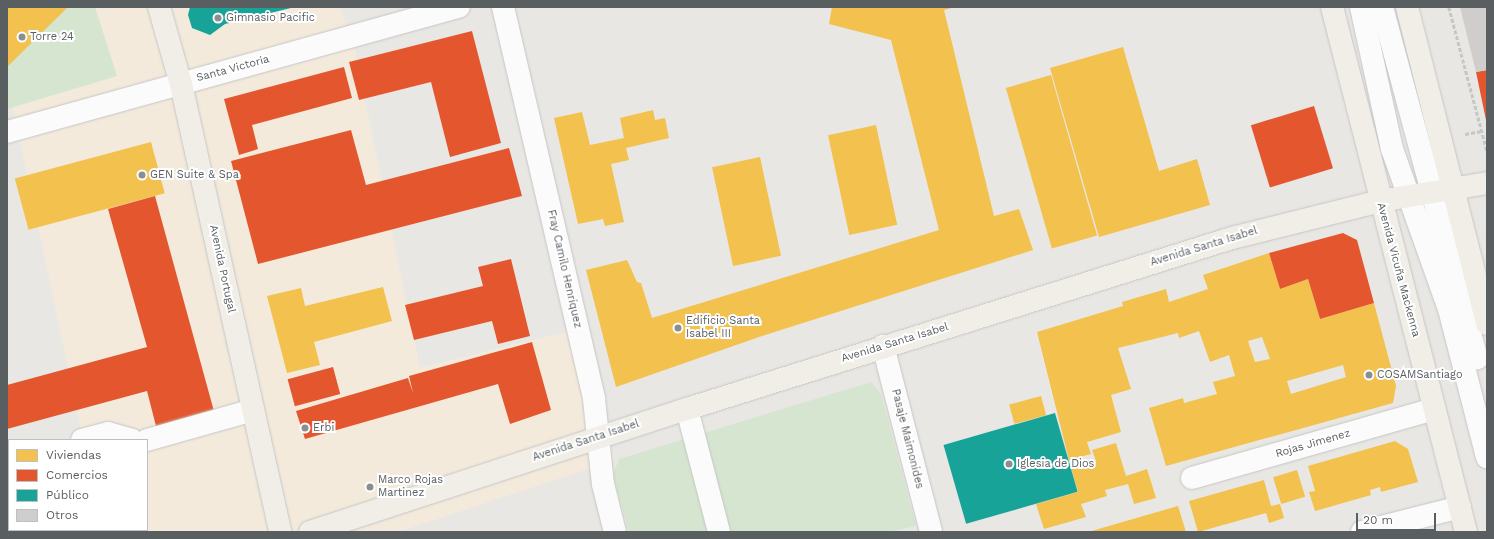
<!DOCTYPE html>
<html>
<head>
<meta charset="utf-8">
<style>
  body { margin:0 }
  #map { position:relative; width:1494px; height:539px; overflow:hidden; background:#e9e7e4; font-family:"Work Sans",sans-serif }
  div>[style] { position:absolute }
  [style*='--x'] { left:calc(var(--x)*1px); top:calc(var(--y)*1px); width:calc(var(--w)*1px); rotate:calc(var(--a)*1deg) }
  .commercial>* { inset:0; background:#f3eadc }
  .green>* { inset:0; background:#d5e5cf }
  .homes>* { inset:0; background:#f2c14e; transform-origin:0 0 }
  .shops>* { inset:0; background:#e4572e; transform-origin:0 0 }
  .public>* { inset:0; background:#17a398; transform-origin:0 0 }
  .building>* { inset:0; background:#cfcecc }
  .path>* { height:2.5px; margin-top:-1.25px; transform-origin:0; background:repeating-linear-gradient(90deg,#c3c8c5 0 4px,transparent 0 6px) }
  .roads { filter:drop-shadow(0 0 1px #c5c6c5) drop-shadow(0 0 1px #c5c6c5) }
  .minor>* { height:22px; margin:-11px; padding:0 11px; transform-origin:11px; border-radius:11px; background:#fcfbfb }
  .major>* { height:22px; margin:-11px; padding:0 11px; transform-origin:11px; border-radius:11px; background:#f1eee7 }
  .dots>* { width:11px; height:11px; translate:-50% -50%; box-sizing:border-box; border:2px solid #fff; border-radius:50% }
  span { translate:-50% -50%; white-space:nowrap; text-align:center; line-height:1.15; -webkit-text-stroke:4px #fff; paint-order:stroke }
  .poi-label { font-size:11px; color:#595e61 }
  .left { translate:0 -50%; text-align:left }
  .street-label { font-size:11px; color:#595e61 }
  .frame { position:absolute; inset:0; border:8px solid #595e61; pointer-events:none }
  .legend { position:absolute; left:8px; top:439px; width:140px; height:92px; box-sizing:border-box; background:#fff; border:1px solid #bdbfc0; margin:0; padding:5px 7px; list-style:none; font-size:12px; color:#595e61 }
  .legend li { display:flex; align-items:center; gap:8px; height:20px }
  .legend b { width:20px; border:1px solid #bdbfc0 }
  .scale { position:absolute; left:1356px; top:513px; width:80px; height:18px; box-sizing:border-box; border:2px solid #595e61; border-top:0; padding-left:5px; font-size:12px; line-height:14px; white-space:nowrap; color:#595e61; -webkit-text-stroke:3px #fff; paint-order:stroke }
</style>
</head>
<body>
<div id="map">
  <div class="commercial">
    <i style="clip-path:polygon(95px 7px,340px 7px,354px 46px,420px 368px,578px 329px,615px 460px,398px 532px,102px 532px,147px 530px,147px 440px,83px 440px,13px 107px,116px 76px)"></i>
  </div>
  <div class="green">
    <i style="clip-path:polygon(7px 7px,95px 7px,117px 76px,7px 109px)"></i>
    <i style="clip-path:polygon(871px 382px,881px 394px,916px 526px,888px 532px,629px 532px,613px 475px,619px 459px)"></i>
  </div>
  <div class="homes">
    <i style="clip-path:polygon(7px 7px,68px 7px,7px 67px)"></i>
    <i style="clip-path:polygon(832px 7px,955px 7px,944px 10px,994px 216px,1019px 209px,1033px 250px,759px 337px,616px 387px,586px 270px,627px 260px,637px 282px,641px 283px,652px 318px,939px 230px,891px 40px,829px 24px)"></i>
    <i style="clip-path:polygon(1123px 47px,1159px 171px,1197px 159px,1210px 205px,1099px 237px,1050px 68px)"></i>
    <i style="left:1051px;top:75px;width:167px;height:47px;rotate:74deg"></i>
    <i style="clip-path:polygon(653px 110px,655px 120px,665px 118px,669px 138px,626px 148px,629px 160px,611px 164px,624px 222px,605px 226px,603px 219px,578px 224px,554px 118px,582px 112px,590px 145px,624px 138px,620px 118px)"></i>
    <i style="left:876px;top:125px;width:102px;height:49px;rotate:78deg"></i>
    <i style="left:151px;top:142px;width:53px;height:141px;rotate:75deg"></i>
    <i style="left:760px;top:157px;width:101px;height:49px;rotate:78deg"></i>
    <i style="clip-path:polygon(evenodd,1269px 253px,1280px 289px,1308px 279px,1320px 319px,1374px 303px,1396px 386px,1393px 403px,1166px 466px,1149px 408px,1183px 398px,1184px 403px,1217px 394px,1213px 382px,1235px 376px,1229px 355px,1210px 362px,1199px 331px,1179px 338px,1178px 333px,1118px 348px,1131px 389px,1111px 395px,1121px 432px,1087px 442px,1091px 454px,1069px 460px,1037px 332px,1123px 306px,1122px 302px,1166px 289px,1169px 302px,1208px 289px,1203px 275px,1269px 253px,1262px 337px,1270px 359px,1255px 362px,1248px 341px,1262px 337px,1269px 253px,1343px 365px,1346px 377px,1291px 394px,1287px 381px,1343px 365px)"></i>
    <i style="clip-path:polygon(383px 287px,392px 321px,314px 342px,320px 365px,287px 373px,267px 296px,301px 288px,305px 306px)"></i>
    <i style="left:1041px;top:396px;width:20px;height:33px;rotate:75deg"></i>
    <i style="clip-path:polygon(1395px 441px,1408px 449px,1418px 482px,1381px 492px,1380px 487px,1370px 490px,1371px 495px,1315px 511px,1309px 492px,1315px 491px,1308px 466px)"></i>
    <i style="clip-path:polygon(1116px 443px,1126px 476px,1147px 469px,1156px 498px,1134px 504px,1128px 484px,1105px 490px,1107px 496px,1081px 504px,1086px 517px,1044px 529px,1036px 504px,1078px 492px,1071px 468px,1096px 461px,1092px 450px)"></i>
    <i style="left:1297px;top:470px;width:28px;height:25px;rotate:73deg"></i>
    <i style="clip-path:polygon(1264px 480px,1271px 506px,1280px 504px,1284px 518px,1269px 523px,1266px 513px,1198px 532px,1189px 501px)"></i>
    <i style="clip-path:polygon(1178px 506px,1186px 532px,1088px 532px)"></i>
  </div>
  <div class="shops">
    <i style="clip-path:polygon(472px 31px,501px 143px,450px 157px,431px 82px,359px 100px,349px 62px)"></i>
    <i style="clip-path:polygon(344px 67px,352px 98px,252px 125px,258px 149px,239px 155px,224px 99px)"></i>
    <i style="clip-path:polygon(1487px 70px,1487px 120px,1486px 120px,1476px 72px)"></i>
    <i style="left:1314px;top:106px;width:65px;height:66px;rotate:73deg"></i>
    <i style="clip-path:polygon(351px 130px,366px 185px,509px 148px,522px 196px,258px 264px,231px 161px)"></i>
    <i style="clip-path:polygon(155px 196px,215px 415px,157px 430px,147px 391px,7px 429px,7px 385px,147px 347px,108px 209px)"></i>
    <i style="clip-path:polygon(1343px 233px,1357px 240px,1374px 303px,1320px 319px,1308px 279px,1280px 289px,1269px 253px)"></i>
    <i style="clip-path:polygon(511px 259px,530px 336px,498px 344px,492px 321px,414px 340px,405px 305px,483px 286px,478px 267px)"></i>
    <i style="clip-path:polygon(532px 342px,551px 410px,510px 424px,498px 384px,305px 439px,296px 411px,408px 378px,413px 393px,409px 376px)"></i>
    <i style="left:333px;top:367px;width:28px;height:47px;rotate:75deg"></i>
  </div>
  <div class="public">
    <i style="clip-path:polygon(190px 7px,291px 7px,291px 8px,225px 24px,210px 35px,192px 28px,188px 15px)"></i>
    <i style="left:1055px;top:413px;width:82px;height:116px;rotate:74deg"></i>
  </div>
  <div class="building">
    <i style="clip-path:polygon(1460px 7px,1487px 7px,1487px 70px,1476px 72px)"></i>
  </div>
  <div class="path">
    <i style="--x:1449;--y:7;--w:149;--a:75.2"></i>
    <i style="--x:1465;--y:134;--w:17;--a:-10"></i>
  </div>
  <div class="roads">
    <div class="minor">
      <i style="--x:503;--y:7;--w:402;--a:76.9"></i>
      <i style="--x:594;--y:399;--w:85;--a:84"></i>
      <i style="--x:603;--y:484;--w:49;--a:76"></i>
      <i style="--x:1361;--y:7;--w:145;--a:77.7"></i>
      <i style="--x:1392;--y:149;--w:170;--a:70.4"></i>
      <i style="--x:1449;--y:309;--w:153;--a:75.6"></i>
      <i style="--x:1382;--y:7;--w:364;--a:74.9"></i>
      <i style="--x:7;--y:132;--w:469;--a:-15.5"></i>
      <i style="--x:883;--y:346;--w:192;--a:75.5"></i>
      <i style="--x:687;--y:409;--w:127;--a:75.4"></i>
      <i style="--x:82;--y:440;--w:27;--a:-15"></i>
      <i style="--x:108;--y:433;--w:25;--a:16"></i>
      <i style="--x:147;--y:440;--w:110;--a:-15.8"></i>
      <i style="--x:7;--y:460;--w:2;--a:-27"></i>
      <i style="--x:1192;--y:478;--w:252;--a:-15.9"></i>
      <i style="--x:1362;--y:532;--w:101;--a:-14.3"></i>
    </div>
    <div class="major">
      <i style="--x:159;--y:7;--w:80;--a:74.1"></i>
      <i style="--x:181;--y:84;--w:459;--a:77.5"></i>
      <i style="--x:1332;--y:7;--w:542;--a:75.68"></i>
      <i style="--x:1407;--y:7;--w:327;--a:75.8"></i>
      <i style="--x:310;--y:532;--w:397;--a:-18.1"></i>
      <i style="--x:687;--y:409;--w:571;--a:-17.42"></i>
      <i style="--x:1232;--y:238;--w:153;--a:-14"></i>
      <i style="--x:1380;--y:201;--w:109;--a:-9.5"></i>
    </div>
  </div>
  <div class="dots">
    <i style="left:218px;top:18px;background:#8b8e8f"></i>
    <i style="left:22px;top:37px;background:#8b8e8f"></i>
    <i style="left:142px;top:175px;background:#8b8e8f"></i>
    <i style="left:678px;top:328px;background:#8b8e8f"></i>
    <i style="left:1369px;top:375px;background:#8b8e8f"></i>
    <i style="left:305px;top:428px;background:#8b8e8f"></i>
    <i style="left:1009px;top:464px;background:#8b8e8f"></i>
    <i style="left:370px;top:487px;background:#8b8e8f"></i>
  </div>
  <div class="poi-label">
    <span class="left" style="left:226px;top:18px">Gimnasio Pacific</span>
    <span class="left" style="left:30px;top:37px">Torre 24</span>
    <span class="left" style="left:150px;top:175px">GEN Suite &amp; Spa</span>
    <span class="left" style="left:686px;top:328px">Edificio Santa<br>Isabel III</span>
    <span class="left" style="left:1377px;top:375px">COSAMSantiago</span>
    <span class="left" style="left:313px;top:428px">Erbi</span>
    <span class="left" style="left:1017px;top:464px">Iglesia de Dios</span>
    <span class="left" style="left:378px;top:487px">Marco Rojas<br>Martinez</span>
  </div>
  <div class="street-label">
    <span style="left:233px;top:69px;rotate:-15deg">Santa Victoria</span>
    <span style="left:1204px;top:247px;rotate:-17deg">Avenida Santa Isabel</span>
    <span style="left:222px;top:269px;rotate:78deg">Avenida Portugal</span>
    <span style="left:564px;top:269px;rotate:77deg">Fray Camilo Henríquez</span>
    <span style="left:1398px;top:270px;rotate:75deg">Avenida Vicuña Mackenna</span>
    <span style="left:895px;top:343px;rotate:-17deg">Avenida Santa Isabel</span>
    <span style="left:907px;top:439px;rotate:76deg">Pasaje Maimonides</span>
    <span style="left:586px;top:441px;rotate:-18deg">Avenida Santa Isabel</span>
    <span style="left:1313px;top:444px;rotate:-16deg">Rojas Jimenez</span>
  </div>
  <div class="frame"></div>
  <ul class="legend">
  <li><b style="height:11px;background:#f2c14e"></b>Viviendas</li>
  <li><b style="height:11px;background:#e4572e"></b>Comercios</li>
  <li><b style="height:11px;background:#17a398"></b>Público</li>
  <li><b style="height:11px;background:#cfcecc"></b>Otros</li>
  </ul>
  <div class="scale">20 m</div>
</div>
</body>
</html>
